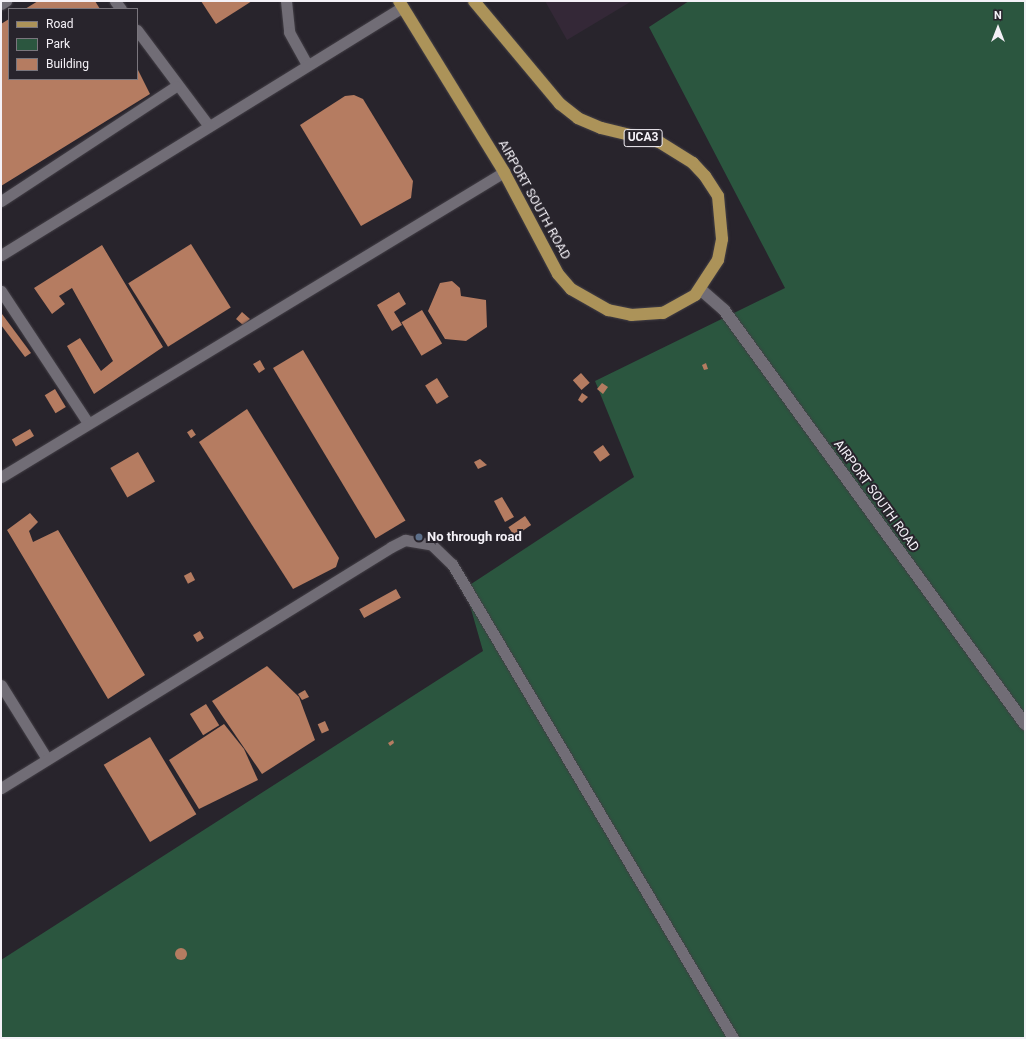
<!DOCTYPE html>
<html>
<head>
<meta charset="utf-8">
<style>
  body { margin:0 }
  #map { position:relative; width:1026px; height:1039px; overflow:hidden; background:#28242c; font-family:Roboto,sans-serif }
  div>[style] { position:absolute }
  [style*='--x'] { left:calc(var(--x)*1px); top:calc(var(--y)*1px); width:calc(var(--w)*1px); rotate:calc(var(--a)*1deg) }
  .industrial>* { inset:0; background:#342837 }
  .green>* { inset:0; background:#2b563f }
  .building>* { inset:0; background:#b57c61; transform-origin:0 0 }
  .round { border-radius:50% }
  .roads { filter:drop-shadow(0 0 1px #433f46) drop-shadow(0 0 1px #433f46) }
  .lane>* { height:11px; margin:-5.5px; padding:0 5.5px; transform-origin:5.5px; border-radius:5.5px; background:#716d76 }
  .street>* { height:12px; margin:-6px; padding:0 6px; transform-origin:6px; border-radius:6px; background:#716d76 }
  .primary>* { height:12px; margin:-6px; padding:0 6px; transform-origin:6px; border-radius:6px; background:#ac9359 }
  .dots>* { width:11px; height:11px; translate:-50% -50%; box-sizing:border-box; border:2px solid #28242c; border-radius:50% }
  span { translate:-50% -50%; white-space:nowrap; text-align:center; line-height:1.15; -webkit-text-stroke:4px #28242c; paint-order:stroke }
  .shield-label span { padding:1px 3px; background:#28242c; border:1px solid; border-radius:3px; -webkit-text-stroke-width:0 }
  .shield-label { font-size:12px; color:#f4f1f7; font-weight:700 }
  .street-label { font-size:13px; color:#f4f1f7 }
  .poi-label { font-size:13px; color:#f4f1f7; font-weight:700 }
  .left { translate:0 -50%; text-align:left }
  .frame { position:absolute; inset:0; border:2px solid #f4f1f7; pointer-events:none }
  .legend { position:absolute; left:8px; top:8px; width:130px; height:72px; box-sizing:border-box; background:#28242c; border:1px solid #7a767d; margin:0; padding:5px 7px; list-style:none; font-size:12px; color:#f4f1f7 }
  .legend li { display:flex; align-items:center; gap:8px; height:20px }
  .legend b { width:20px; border:1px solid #7a767d }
  .north { position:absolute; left:978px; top:8px; width:40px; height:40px; -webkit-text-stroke:3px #28242c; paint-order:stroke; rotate:0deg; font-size:11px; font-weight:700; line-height:16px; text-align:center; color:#f4f1f7 }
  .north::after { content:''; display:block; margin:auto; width:14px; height:18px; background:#f4f1f7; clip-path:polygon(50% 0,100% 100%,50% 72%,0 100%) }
</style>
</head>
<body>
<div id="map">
  <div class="industrial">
    <i style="clip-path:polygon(545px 1px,632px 1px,567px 40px)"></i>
  </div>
  <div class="green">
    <i style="clip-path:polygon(689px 1px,1025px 1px,1025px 1038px,1px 1038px,1px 960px,483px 651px,465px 588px,634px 477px,595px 381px,785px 288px,649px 27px)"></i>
  </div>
  <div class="building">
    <i style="clip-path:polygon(38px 1px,95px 1px,100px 9px,25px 9px)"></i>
    <i style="clip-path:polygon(201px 1px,252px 1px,216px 24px)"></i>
    <i style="clip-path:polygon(9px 19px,9px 79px,137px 79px,137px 68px,150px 94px,1px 186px,1px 24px)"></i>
    <i style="clip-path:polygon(354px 95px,363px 99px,413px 181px,411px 198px,361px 226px,300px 125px,345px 96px)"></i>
    <i style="left:191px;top:244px;width:75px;height:74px;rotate:58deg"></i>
    <i style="clip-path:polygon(102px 245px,163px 347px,94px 394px,67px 346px,80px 338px,101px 371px,113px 361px,72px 288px,59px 296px,65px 304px,52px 314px,34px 288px)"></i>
    <i style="clip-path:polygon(452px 281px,460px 288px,461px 296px,486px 300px,487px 327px,466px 341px,445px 339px,428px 311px,440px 283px)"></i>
    <i style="clip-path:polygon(399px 292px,406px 304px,394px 312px,402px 325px,392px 331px,377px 305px)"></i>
    <i style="left:422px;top:310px;width:39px;height:24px;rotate:59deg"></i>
    <i style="clip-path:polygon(242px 312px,250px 319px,243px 325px,236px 319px)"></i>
    <i style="clip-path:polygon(2px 314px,31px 353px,25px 357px,1px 325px)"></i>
    <i style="left:303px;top:350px;width:199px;height:35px;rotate:59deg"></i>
    <i style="clip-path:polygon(260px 360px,265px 369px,259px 373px,253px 364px)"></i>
    <i style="clip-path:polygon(706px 363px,708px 369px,704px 370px,702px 365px)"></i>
    <i style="left:581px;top:373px;width:13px;height:11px;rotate:48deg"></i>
    <i style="left:437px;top:378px;width:22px;height:14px;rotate:58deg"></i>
    <i style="clip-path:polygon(602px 383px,608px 387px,603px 394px,597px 389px)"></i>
    <i style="left:55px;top:389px;width:21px;height:12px;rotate:59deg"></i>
    <i style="clip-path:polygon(582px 393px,588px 397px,582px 403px,578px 400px)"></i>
    <i style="clip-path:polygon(247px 409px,339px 558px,336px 567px,293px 589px,199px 442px)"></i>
    <i style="left:30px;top:429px;width:8px;height:21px;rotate:60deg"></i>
    <i style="left:192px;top:429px;width:7px;height:6px;rotate:56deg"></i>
    <i style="left:603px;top:445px;width:12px;height:12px;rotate:55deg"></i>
    <i style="left:138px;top:452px;width:34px;height:32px;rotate:60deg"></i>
    <i style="clip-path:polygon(480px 459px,487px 465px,478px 469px,474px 462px)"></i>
    <i style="clip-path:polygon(502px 497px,514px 517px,505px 522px,494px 501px)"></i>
    <i style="clip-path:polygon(30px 513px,38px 522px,29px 531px,33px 542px,58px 530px,145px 675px,108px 699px,7px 530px)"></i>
    <i style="left:525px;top:516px;width:11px;height:20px;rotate:56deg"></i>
    <i style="left:191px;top:572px;width:9px;height:8px;rotate:63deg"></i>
    <i style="left:396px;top:589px;width:10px;height:42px;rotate:61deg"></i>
    <i style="left:200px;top:631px;width:8px;height:8px;rotate:60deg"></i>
    <i style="clip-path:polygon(267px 666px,299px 697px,315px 740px,262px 774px,212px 701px)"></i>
    <i style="clip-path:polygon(305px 690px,309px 697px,302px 700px,298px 694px)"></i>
    <i style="left:206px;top:704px;width:25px;height:19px;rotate:58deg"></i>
    <i style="left:325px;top:721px;width:10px;height:8px;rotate:66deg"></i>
    <i style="clip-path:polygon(224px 724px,244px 749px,258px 780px,199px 809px,169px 760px)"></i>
    <i style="left:150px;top:737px;width:90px;height:54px;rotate:59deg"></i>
    <i style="clip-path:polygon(393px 740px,394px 743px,390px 746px,388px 743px)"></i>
    <i class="round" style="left:175px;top:948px;width:12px;height:12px"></i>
  </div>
  <div class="roads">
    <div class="lane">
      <i style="--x:115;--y:1;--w:10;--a:53"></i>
      <i style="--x:286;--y:1;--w:31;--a:84"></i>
      <i style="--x:289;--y:32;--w:38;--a:61"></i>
      <i style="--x:1;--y:4;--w:6;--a:-31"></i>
      <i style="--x:137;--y:30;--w:119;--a:53.2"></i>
      <i style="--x:1;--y:201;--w:209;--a:-33.3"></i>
      <i style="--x:1;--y:255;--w:472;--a:-31.7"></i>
      <i style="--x:1;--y:291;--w:158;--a:56.6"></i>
      <i style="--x:1;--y:477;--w:588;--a:-31.23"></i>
      <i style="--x:1;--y:685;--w:87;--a:58.1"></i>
      <i style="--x:1;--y:788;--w:458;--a:-31.7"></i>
      <i style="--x:391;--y:547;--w:16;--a:-27"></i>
      <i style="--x:405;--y:540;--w:27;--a:10"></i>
      <i style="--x:432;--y:545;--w:28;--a:44"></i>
      <i style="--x:452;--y:564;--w:551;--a:59.34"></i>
    </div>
    <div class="street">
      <i style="--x:700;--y:289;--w:32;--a:41"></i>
      <i style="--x:724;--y:310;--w:512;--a:53.98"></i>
    </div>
    <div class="primary">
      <i style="--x:399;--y:1;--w:201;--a:58.4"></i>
      <i style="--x:504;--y:172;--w:115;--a:62.1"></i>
      <i style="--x:558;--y:274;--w:20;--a:49"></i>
      <i style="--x:571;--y:289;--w:43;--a:29.6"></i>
      <i style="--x:608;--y:310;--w:24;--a:12"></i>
      <i style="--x:631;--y:315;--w:32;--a:-4"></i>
      <i style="--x:663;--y:313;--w:37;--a:-29"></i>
      <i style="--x:695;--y:295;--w:42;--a:-56.7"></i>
      <i style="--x:718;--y:260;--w:21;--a:-79"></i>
      <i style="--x:722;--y:239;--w:43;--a:-95.3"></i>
      <i style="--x:718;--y:196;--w:24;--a:-123"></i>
      <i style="--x:705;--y:176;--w:18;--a:-133"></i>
      <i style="--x:693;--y:163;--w:40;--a:-148"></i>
      <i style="--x:659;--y:142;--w:60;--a:-166.4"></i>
      <i style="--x:601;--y:128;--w:25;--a:-157"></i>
      <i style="--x:578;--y:118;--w:23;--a:-142"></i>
      <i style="--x:560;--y:104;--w:134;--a:-129.9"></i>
    </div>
  </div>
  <div class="dots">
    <i style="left:419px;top:537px;background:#5c6f8a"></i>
  </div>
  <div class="shield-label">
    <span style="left:643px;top:138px">UCA3</span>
  </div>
  <div class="street-label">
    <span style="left:534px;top:200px;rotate:61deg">AIRPORT SOUTH ROAD</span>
    <span style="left:876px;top:496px;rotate:54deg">AIRPORT SOUTH ROAD</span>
  </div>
  <div class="poi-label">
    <span class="left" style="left:427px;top:537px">No through road</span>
  </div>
  <div class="frame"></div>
  <ul class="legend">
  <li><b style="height:5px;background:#ac9359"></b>Road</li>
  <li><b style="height:11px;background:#2b563f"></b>Park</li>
  <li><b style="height:11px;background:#b57c61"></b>Building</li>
  </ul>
  <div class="north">N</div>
</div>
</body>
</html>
